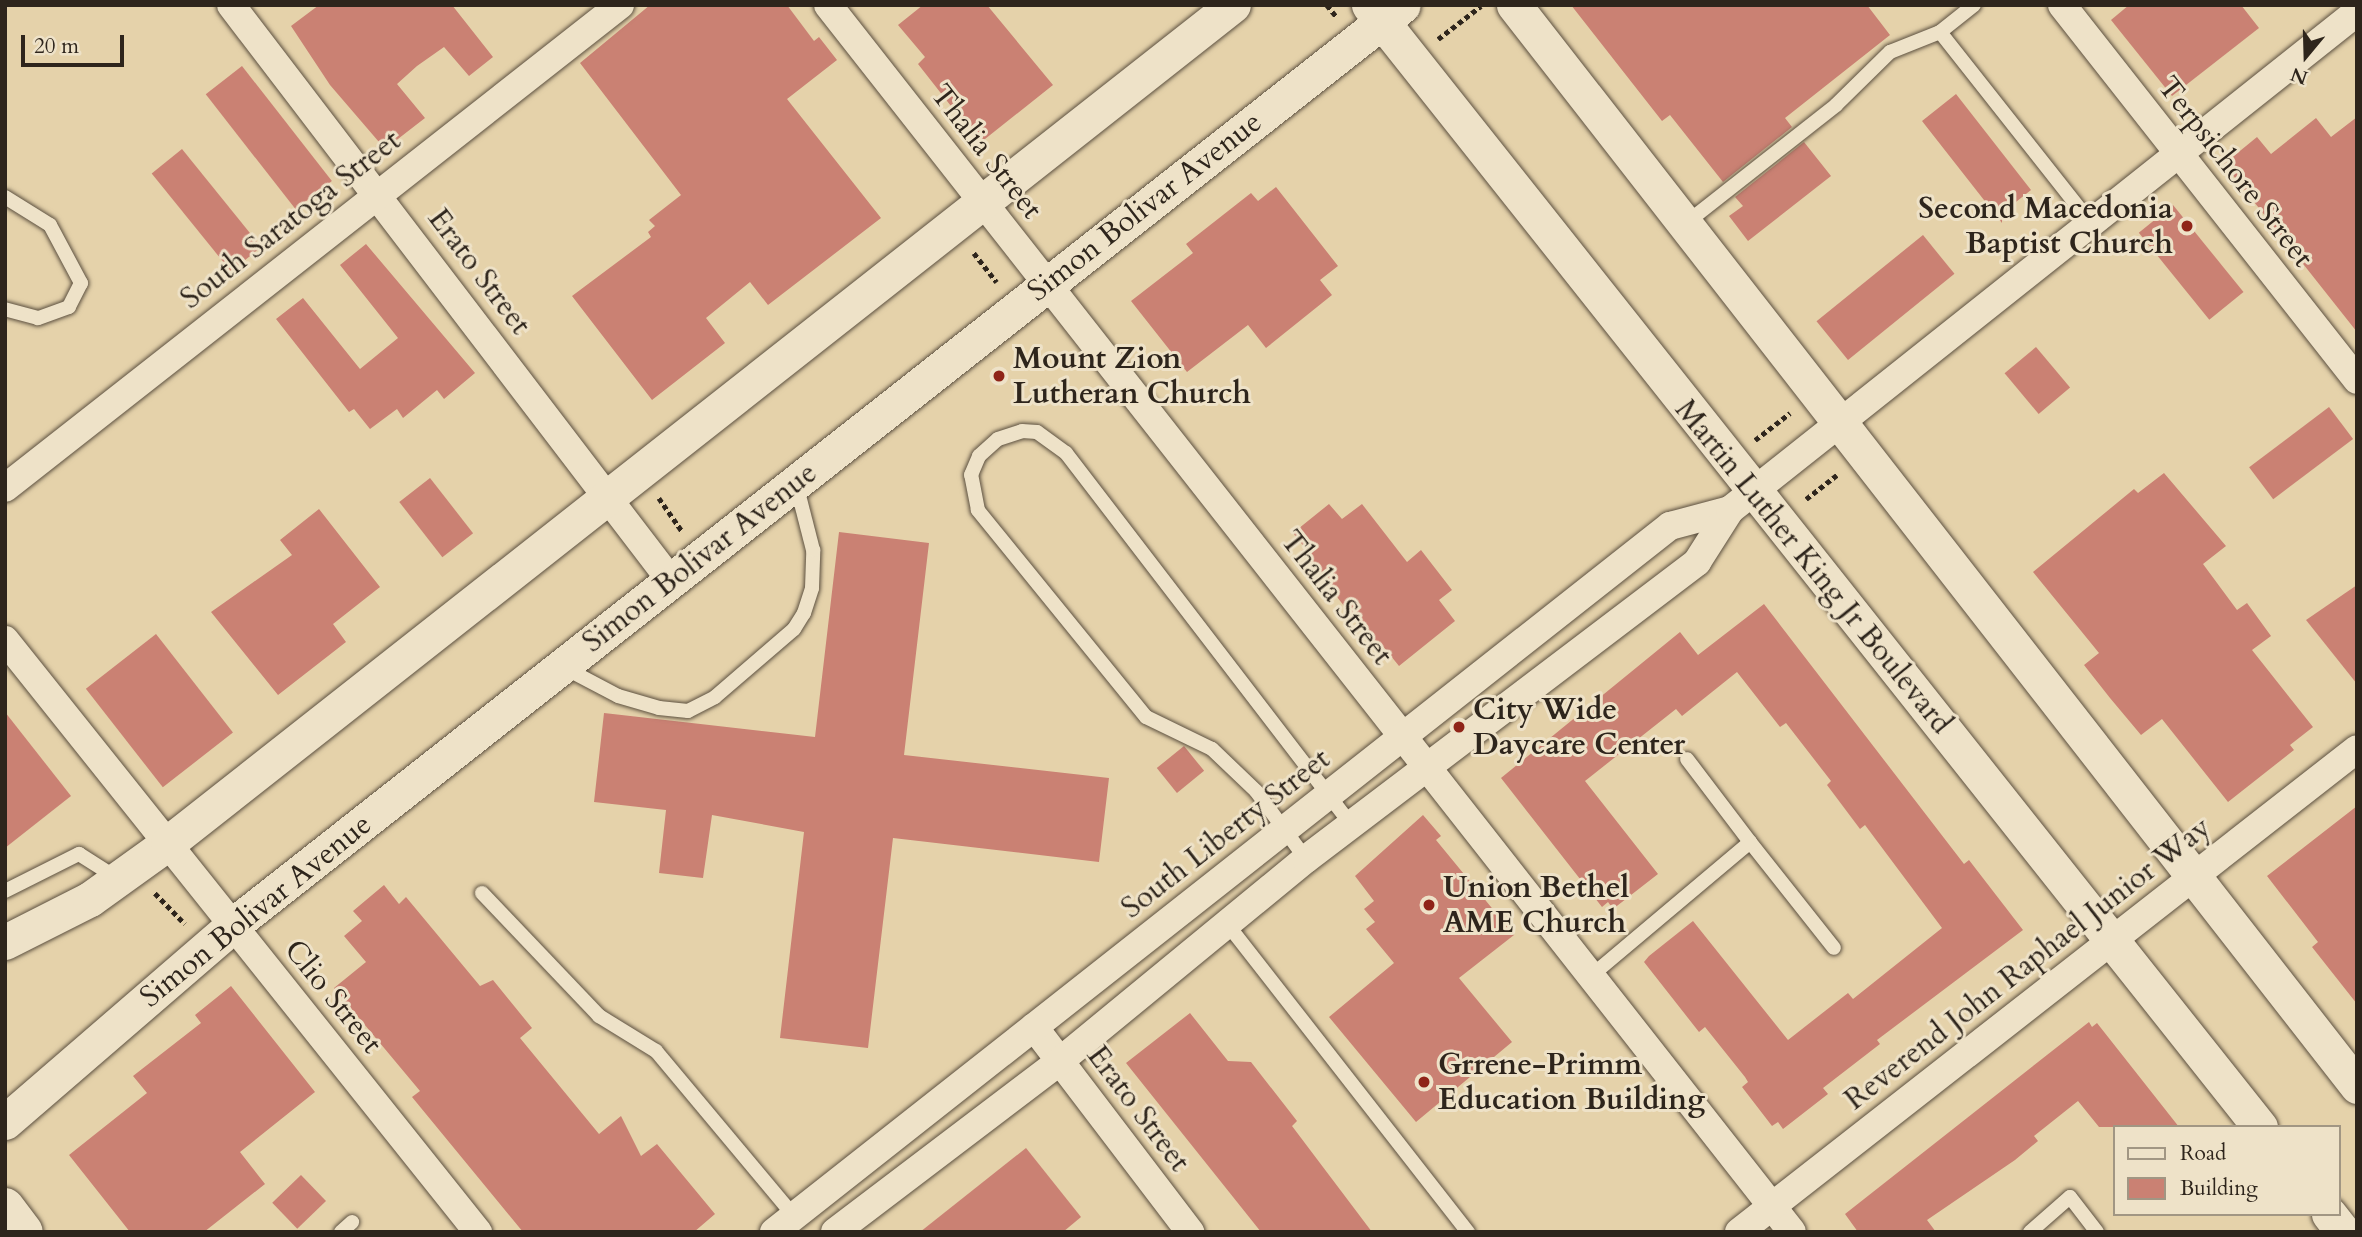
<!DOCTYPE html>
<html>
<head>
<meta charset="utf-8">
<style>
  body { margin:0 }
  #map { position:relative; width:2362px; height:1237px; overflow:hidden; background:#e5d2aa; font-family:Cardo,serif }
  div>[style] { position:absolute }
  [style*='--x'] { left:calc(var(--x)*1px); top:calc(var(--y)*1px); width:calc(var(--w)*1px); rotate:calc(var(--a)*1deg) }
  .building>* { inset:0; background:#ca8173; transform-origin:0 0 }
  .path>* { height:4.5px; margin-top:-2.25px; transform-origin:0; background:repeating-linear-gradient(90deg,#2e251c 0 5px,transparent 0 8.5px) }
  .roads { filter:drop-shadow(0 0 2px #5c5040) drop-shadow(0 0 2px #5c5040) }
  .service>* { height:14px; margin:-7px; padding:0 7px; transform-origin:7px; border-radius:7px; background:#eee2c8 }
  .minor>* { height:28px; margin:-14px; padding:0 14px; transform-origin:14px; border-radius:14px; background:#eee2c8 }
  .tertiary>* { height:35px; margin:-17.5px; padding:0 17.5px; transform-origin:17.5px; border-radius:17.5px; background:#eee2c8 }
  .secondary>* { height:38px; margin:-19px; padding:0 19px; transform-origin:19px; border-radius:19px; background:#eee2c8 }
  .dots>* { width:19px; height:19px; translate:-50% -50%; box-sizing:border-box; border:4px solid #eee2c8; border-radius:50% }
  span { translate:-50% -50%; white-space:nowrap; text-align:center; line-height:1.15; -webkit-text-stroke:6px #eee2c8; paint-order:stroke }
  .street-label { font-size:30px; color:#2e251c }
  .poi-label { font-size:30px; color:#2e251c; font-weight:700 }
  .right { translate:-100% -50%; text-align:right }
  .left { translate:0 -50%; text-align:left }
  .frame { position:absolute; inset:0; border:7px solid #2e251c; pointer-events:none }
  .legend { position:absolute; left:2113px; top:1125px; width:228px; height:91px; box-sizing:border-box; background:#eee2c8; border:2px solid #a19683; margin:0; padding:9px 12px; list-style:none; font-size:21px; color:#2e251c }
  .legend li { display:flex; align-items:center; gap:14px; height:35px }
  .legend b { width:35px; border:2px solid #a19683 }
  .north { position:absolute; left:2271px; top:21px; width:70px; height:70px; -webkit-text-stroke:5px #eee2c8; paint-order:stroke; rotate:199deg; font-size:19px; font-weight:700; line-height:28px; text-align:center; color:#2e251c }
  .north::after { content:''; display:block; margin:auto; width:24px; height:32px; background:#2e251c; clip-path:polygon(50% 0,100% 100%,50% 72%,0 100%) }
  .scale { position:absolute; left:21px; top:35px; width:103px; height:32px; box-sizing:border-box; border:4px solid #2e251c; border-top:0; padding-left:9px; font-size:21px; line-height:24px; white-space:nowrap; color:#2e251c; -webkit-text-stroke:5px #eee2c8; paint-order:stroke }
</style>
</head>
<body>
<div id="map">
  <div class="building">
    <i style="clip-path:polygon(319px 5px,452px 5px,493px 57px,469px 76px,444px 47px,417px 66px,397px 84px,425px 118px,385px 149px,330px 85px,291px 26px)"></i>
    <i style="clip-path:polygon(650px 5px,787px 5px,814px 41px,819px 37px,837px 60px,787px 99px,881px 218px,768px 305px,750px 282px,706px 318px,725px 343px,652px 400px,572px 296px,651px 237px,648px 232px,655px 226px,649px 220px,681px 195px,580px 63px)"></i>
    <i style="clip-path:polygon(923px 5px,987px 5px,1053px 85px,980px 143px,918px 64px,925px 57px,898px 25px)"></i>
    <i style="clip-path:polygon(1571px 5px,1867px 5px,1890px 35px,1785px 118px,1792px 127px,1723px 182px,1670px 115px,1662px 121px)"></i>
    <i style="clip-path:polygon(2129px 5px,2241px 5px,2259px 28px,2172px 96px,2111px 20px)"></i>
    <i style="left:242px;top:66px;width:146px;height:46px;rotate:52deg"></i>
    <i style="clip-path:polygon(1956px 94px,2031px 190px,2002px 213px,2002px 223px,1922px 121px)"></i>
    <i style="clip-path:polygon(2357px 117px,2357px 332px,2224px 164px,2257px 137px,2271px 154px,2316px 118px,2331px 137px)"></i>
    <i style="clip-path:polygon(1804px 142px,1831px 176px,1748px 241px,1729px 216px,1743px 206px,1735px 197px)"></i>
    <i style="left:182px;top:149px;width:126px;height:39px;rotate:51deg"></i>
    <i style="clip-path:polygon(1276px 187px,1338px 266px,1320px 280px,1332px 295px,1266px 348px,1248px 325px,1187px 372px,1131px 301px,1193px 253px,1186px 244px,1251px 193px,1258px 201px)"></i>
    <i style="left:2173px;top:205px;width:112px;height:44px;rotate:51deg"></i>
    <i style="left:1923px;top:235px;width:50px;height:137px;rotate:51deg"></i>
    <i style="clip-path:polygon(366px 244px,475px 373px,444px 399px,437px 390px,403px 418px,397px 409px,370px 429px,354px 409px,349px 412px,276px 319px,303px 298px,360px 369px,398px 338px,340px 265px)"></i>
    <i style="left:2036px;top:347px;width:53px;height:41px;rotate:50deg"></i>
    <i style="left:2329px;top:407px;width:40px;height:100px;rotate:53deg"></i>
    <i style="clip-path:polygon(2164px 473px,2226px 546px,2203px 564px,2237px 610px,2247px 603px,2271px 636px,2252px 650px,2313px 727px,2290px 745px,2294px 750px,2228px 802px,2162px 719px,2141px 735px,2110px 698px,2084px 665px,2099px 653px,2033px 572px,2134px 489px,2138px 493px)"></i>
    <i style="left:430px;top:478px;width:70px;height:39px;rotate:52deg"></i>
    <i style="clip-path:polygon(1329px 504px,1342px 519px,1362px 504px,1407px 562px,1421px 550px,1452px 590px,1439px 600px,1455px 621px,1399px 666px,1382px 645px,1377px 648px,1301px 551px,1305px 548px,1293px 533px)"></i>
    <i style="clip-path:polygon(319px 509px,380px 587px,333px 624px,346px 642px,278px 695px,211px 612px,292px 555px,280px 540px)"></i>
    <i style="clip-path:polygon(839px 532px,929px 543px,904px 755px,1109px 778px,1099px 862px,893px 838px,868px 1048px,780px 1038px,804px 832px,712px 815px,703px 878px,659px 873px,666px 810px,594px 802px,604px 713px,815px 737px)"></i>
    <i style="clip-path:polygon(2357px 585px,2357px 684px,2306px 620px)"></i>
    <i style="clip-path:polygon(1764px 604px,1964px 864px,1969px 860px,2023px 930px,1877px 1040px,1880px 1044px,1823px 1088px,1828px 1094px,1783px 1129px,1778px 1122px,1772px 1126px,1742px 1087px,1748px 1082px,1745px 1077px,1705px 1027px,1699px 1032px,1644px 962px,1649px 956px,1693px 921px,1788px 1040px,1848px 993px,1853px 999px,1942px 928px,1865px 825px,1860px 829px,1827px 785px,1831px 781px,1786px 723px,1780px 727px,1737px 672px,1682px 716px,1676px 709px,1585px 781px,1658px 874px,1613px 909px,1608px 902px,1602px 907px,1501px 778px,1680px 632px,1698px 655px)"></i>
    <i style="left:156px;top:634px;width:125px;height:89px;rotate:52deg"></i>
    <i style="clip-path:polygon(5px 712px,71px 796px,5px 848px)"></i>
    <i style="left:1184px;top:746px;width:32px;height:35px;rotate:51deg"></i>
    <i style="clip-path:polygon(2357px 806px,2357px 1004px,2312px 947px,2318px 942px,2267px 876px)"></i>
    <i style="clip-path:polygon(1423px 815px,1441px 836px,1436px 840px,1514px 935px,1459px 978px,1512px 1042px,1416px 1122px,1329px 1017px,1394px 963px,1366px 929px,1375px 922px,1364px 909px,1374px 901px,1355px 876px)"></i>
    <i style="clip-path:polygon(384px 885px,399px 904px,406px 897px,480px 986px,493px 980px,532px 1028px,520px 1038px,599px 1134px,621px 1116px,641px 1156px,657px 1144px,715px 1214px,694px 1232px,523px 1232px,412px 1097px,420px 1091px,334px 988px,366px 962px,344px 936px,362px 921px,353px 911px)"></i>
    <i style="clip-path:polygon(231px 986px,315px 1092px,240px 1152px,265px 1184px,204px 1232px,130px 1232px,69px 1155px,147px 1093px,133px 1076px,201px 1023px,195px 1015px)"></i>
    <i style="clip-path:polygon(1190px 1013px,1228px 1061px,1251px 1062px,1297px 1121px,1292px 1126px,1372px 1232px,1261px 1232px,1126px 1063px)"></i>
    <i style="clip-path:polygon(2089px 1022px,2092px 1027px,2097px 1023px,2179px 1127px,2099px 1127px,2078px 1101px,2034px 1136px,2038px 1141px,2015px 1160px,1927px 1220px,1936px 1232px,1858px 1232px,1845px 1214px)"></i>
    <i style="clip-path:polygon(1026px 1148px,1081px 1217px,1063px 1232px,920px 1232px)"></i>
    <i style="left:301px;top:1175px;width:36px;height:40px;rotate:46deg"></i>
  </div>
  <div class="path">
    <i style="--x:1327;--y:5;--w:14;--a:51"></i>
    <i style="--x:1438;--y:39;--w:54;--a:-37.5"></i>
    <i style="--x:974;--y:253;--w:37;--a:52"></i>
    <i style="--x:1755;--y:440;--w:44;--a:-37.6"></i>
    <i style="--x:659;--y:498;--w:40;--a:55.1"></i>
    <i style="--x:1806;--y:499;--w:39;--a:-38"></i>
    <i style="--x:155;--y:893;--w:43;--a:45.9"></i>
  </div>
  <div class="roads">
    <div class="service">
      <i style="--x:1974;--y:5;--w:43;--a:141.5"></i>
      <i style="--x:1940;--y:32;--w:241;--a:51.7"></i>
      <i style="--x:5;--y:197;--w:53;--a:31.9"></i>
      <i style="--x:50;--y:225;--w:66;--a:61.9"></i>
      <i style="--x:81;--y:283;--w:27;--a:117"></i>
      <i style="--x:69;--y:307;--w:33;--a:160"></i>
      <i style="--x:38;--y:318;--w:34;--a:-165"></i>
      <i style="--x:1685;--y:224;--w:192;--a:-38.2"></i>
      <i style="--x:1836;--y:105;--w:76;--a:-44.5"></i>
      <i style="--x:1890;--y:52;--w:54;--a:-21.8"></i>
      <i style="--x:563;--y:667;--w:62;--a:27.8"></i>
      <i style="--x:618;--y:696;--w:43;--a:16.3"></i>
      <i style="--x:659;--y:708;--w:29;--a:6"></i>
      <i style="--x:688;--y:711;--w:30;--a:-27"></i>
      <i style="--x:715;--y:697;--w:104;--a:-40.7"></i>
      <i style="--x:794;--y:629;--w:19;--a:-58"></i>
      <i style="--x:804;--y:613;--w:26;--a:-72"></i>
      <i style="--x:812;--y:588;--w:38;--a:-88"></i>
      <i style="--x:813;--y:550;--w:68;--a:-104.4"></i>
      <i style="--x:1750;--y:842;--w:135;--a:51.6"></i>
      <i style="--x:1306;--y:859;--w:84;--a:-126.3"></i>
      <i style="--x:1256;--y:791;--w:61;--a:-136.3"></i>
      <i style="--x:1212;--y:749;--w:73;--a:-154.1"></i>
      <i style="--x:1146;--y:717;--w:267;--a:-129.1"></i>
      <i style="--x:978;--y:510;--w:36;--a:-101"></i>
      <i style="--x:971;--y:475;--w:21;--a:-67"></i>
      <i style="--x:979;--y:456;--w:25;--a:-42"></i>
      <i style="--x:998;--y:439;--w:25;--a:-18"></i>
      <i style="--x:1022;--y:431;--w:15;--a:4"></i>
      <i style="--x:1037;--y:432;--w:36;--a:36"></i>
      <i style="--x:1066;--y:453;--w:469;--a:52.5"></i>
      <i style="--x:5;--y:891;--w:83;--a:-26.6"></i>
      <i style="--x:79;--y:854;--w:45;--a:32.3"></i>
      <i style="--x:482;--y:893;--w:170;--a:46.4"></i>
      <i style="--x:599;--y:1016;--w:67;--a:31.6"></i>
      <i style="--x:656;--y:1051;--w:215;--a:50.1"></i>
      <i style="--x:1228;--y:925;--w:390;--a:52"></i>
      <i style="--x:1591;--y:976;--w:208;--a:-40.1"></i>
      <i style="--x:1750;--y:842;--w:104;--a:-127.2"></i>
      <i style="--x:341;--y:1232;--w:15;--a:-42"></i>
      <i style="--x:2030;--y:1232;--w:53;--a:-41.2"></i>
      <i style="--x:2070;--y:1197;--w:44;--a:52.4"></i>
    </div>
    <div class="minor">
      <i style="--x:231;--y:5;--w:725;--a:52.62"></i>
      <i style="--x:828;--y:5;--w:1560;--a:51.84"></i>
      <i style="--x:2062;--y:5;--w:477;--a:51.8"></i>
      <i style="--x:5;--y:488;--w:782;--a:-38.14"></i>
      <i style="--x:5;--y:640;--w:758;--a:51.38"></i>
      <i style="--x:1034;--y:1027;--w:258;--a:52.7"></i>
      <i style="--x:774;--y:1232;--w:1141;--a:-38.24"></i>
      <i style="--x:1670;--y:526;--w:62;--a:-14.9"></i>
      <i style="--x:835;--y:1232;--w:283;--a:-37.2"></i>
      <i style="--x:1060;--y:1061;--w:318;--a:-39.4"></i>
      <i style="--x:1306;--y:859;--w:491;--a:-37.2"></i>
      <i style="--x:1697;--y:562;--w:62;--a:-57.6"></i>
      <i style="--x:1730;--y:510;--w:801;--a:-38.46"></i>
      <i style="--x:1739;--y:1232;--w:784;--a:-38.01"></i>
    </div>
    <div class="tertiary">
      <i style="--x:1369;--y:5;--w:1433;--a:51.55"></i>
      <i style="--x:1514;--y:5;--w:1371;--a:52.05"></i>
      <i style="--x:5;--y:942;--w:95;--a:-26.8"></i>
      <i style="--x:90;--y:899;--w:96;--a:-35.7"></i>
      <i style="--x:168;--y:843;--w:1355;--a:-38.2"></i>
      <i style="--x:5;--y:1122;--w:301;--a:-40.8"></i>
      <i style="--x:233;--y:925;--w:1488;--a:-38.18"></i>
      <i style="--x:2329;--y:1214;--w:23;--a:52"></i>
    </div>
    <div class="secondary">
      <i style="--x:5;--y:1207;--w:31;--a:53"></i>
    </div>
  </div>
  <div class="dots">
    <i style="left:2187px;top:226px;background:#8f2418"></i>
    <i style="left:999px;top:376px;background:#8f2418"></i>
    <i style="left:1459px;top:727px;background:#8f2418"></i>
    <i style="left:1429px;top:905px;background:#8f2418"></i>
    <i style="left:1424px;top:1082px;background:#8f2418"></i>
  </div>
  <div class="street-label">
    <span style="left:986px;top:152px;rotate:52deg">Thalia Street</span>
    <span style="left:2235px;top:172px;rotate:52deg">Terpsichore Street</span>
    <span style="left:1145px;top:207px;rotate:-38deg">Simon Bolivar Avenue</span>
    <span style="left:291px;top:220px;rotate:-38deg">South Saratoga Street</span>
    <span style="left:479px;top:272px;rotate:53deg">Erato Street</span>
    <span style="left:700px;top:558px;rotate:-38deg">Simon Bolivar Avenue</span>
    <span style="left:1813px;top:567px;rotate:51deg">Martin Luther King Jr Boulevard</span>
    <span style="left:1336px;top:598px;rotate:52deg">Thalia Street</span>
    <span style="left:1226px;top:834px;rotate:-38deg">South Liberty Street</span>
    <span style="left:256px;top:911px;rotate:-39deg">Simon Bolivar Avenue</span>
    <span style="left:2028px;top:964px;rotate:-38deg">Reverend John Raphael Junior Way</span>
    <span style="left:333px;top:997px;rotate:51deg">Clio Street</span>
    <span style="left:1138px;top:1109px;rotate:53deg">Erato Street</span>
  </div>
  <div class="poi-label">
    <span class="right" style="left:2173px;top:226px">Second Macedonia<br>Baptist Church</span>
    <span class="left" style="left:1013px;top:376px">Mount Zion<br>Lutheran Church</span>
    <span class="left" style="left:1473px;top:727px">City Wide<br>Daycare Center</span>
    <span class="left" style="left:1443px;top:905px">Union Bethel<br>AME Church</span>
    <span class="left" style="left:1438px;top:1082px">Grrene-Primm<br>Education Building</span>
  </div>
  <div class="frame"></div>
  <ul class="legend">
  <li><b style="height:9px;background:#eee2c8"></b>Road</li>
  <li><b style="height:19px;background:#ca8173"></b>Building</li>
  </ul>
  <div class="north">N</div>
  <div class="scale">20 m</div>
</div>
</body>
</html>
